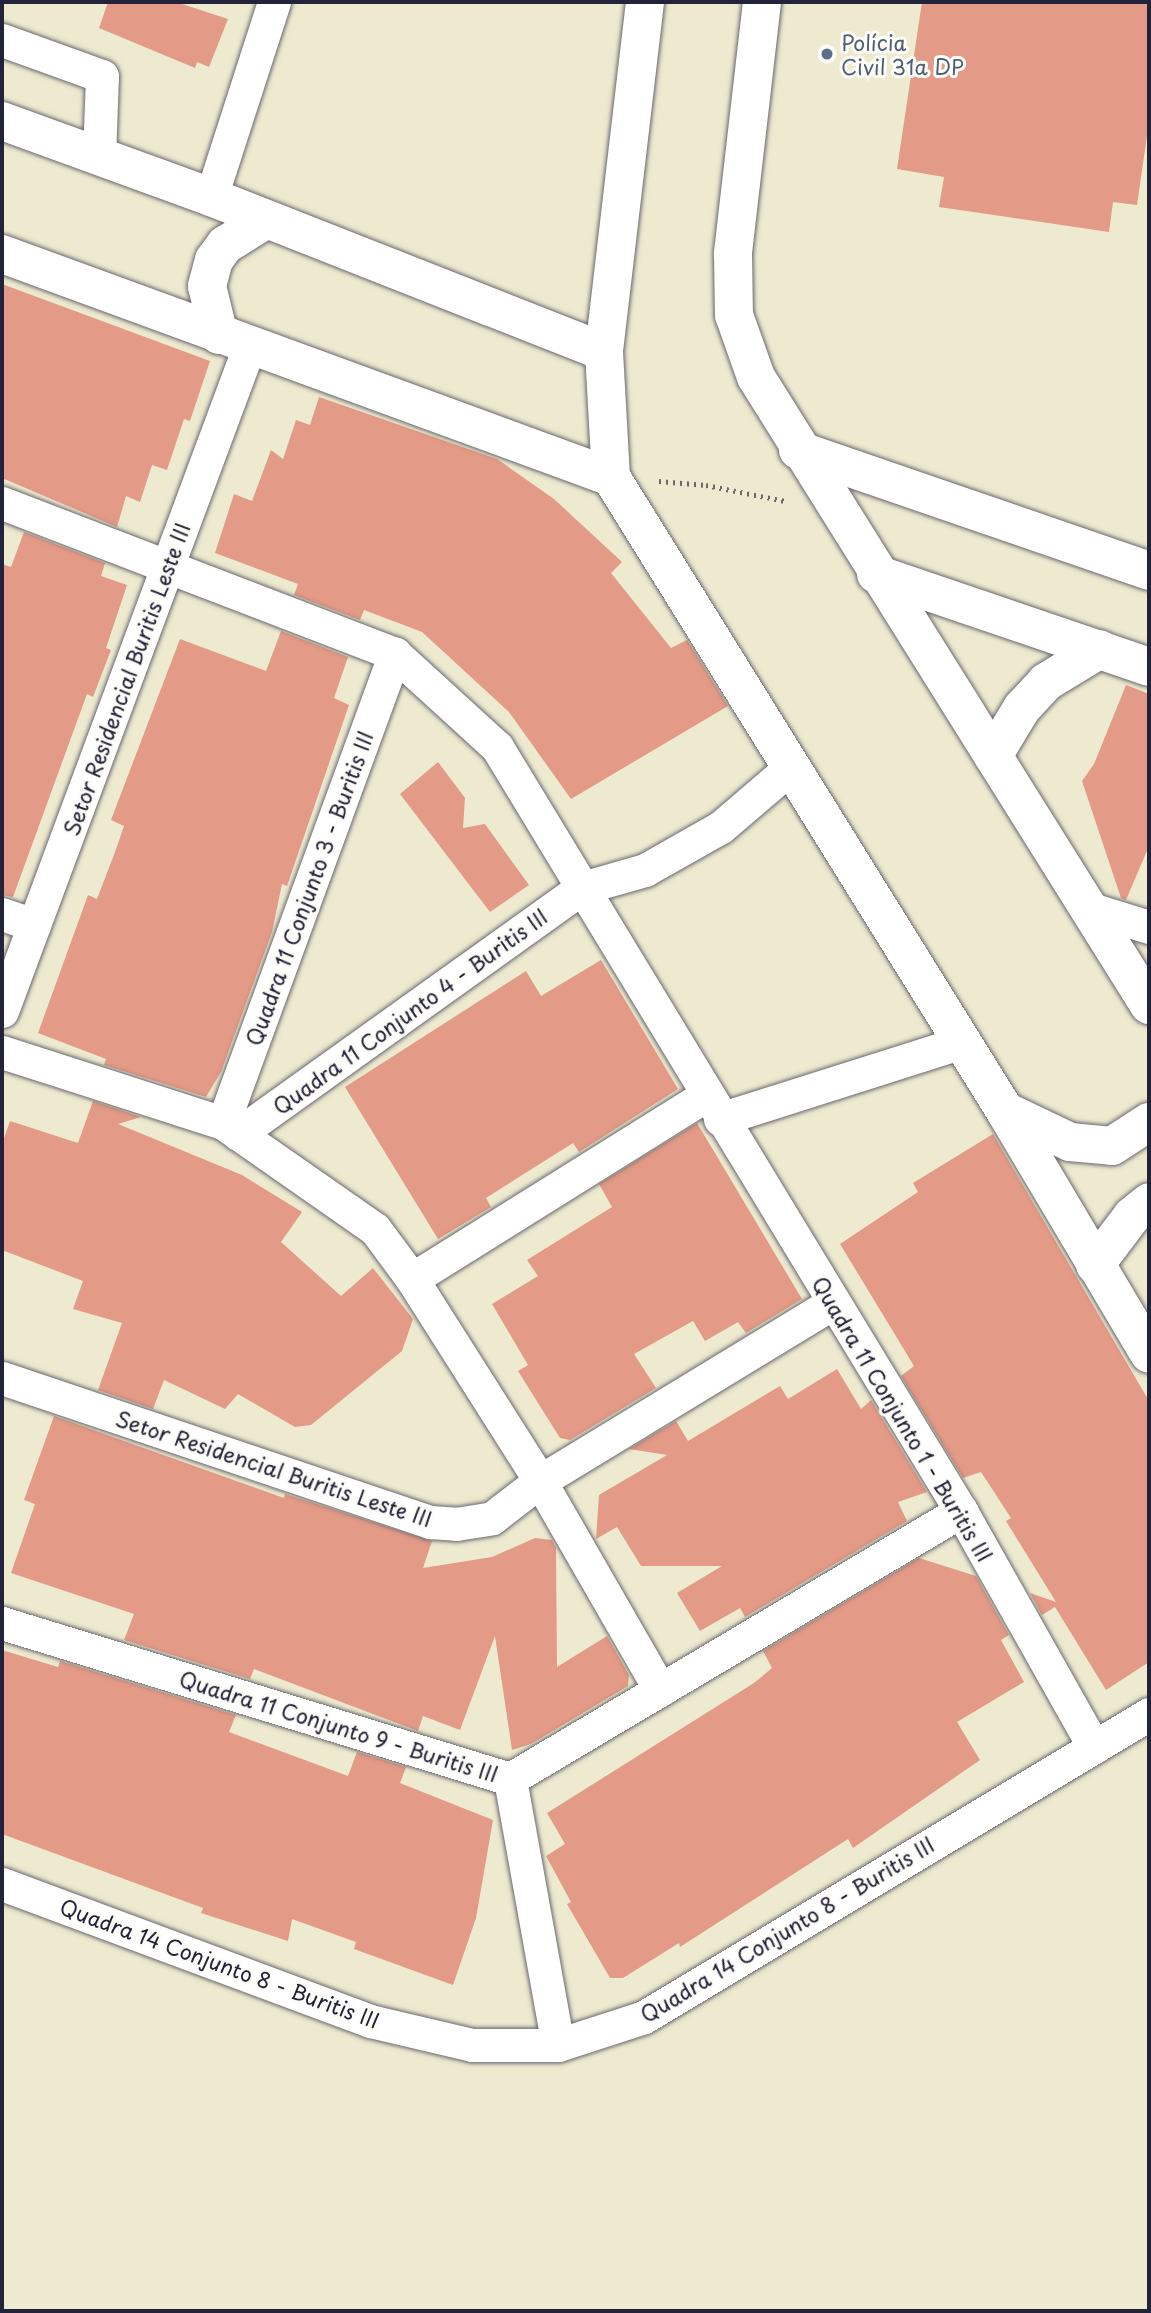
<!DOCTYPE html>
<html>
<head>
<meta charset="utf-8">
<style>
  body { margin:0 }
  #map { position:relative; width:1151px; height:2313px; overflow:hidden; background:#eeead0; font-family:"Playpen Sans",sans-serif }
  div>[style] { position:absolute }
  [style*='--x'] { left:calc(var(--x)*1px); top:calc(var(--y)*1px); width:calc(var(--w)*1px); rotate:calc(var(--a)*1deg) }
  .building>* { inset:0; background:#e39a86 }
  .path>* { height:4.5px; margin-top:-2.25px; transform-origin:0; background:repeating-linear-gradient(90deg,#69686f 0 2px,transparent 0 7px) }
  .roads { filter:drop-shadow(0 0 2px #69686f) drop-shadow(0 0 2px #69686f) }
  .minor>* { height:33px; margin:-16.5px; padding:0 16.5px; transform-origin:16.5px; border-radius:16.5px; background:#fff }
  .tertiary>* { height:38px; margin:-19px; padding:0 19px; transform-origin:19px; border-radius:19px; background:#fff }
  .dots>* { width:19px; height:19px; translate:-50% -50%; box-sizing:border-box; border:4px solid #fdfcf7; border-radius:50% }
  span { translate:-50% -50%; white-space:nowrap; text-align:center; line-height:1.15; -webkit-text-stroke:6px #fdfcf7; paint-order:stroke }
  .service-label { font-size:21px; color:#4e5e75 }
  .left { translate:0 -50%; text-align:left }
  .street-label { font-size:21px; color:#22223b }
  .frame { position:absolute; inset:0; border:4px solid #22223b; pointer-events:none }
</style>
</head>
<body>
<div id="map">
  <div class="building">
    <i style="clip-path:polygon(108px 2px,176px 2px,228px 19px,209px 67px,197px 62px,195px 68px,99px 28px)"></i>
    <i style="clip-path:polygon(922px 2px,1149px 2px,1149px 122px,1137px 205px,1113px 202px,1109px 232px,939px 207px,944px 177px,897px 169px)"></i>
    <i style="clip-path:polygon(2px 284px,210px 361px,190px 421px,184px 419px,167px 470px,152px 465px,140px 502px,126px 496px,117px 527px,2px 478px)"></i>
    <i style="clip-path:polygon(319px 397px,497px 459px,554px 499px,622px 562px,611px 573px,671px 648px,687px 640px,728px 706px,571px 799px,509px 712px,422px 632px,364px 610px,360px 620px,294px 595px,298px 584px,215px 553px,234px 494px,252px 501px,271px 450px,283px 459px,296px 420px,310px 425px)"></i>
    <i style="clip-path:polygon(24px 532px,105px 563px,101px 576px,127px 585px,106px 648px,111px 650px,93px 697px,87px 694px,13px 897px,2px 895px,2px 564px,11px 567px)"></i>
    <i style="clip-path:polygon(281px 631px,348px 657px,334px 698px,349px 705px,287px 886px,282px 884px,272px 932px,221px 1072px,206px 1097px,104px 1065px,106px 1059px,38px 1033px,88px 895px,97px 899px,115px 852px,124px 826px,111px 820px,180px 639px,266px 671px)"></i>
    <i style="clip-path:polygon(1126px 685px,1149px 694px,1149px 846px,1126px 900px,1121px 898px,1082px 781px,1094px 764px)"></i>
    <i style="clip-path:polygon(438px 762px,465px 798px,463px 828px,485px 824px,529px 885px,490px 912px,400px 794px)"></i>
    <i style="clip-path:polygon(601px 960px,678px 1089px,579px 1152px,573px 1143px,486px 1198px,491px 1207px,438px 1239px,345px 1087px,526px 971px,541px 996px)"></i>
    <i style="clip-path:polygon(93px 1101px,141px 1117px,118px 1124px,242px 1175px,302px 1212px,281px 1242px,341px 1296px,373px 1268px,413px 1319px,402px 1351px,311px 1425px,295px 1427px,238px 1394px,225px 1409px,164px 1380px,153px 1409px,98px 1390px,122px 1323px,73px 1309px,83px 1281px,2px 1250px,2px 1144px,10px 1121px,78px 1143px)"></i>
    <i style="clip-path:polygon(697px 1123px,802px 1299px,746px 1333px,738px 1322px,705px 1341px,693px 1321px,634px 1354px,656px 1388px,570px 1440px,560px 1438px,518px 1371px,528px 1365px,492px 1304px,538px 1276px,527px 1260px,612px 1207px,599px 1184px)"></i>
    <i style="clip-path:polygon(993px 1134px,1149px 1401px,1149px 1662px,1106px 1690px,1055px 1607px,1042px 1615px,1030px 1593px,1056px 1602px,1006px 1521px,1011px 1518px,981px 1472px,963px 1478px,901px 1376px,914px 1366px,840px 1244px,918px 1192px,913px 1183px)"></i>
    <i style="clip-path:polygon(837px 1369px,861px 1409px,871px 1400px,927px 1492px,898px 1502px,907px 1521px,745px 1617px,740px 1608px,700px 1631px,677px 1593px,722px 1566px,641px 1566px,617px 1527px,596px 1539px,599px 1495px,667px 1455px,629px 1449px,676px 1421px,688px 1441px,780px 1386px,788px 1399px)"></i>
    <i style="clip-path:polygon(54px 1416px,284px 1498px,285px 1494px,432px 1541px,423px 1568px,492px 1557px,535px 1538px,552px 1540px,556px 1548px,557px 1667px,607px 1636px,629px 1675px,628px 1686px,531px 1744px,512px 1750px,495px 1636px,460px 1730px,423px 1716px,418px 1731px,254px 1669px,250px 1679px,124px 1640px,134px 1614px,11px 1573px,35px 1504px,24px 1500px)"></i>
    <i style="clip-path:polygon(919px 1558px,976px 1576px,1009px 1635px,1001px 1640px,1024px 1682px,957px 1722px,980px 1760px,853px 1848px,848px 1839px,680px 1947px,679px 1943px,623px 1978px,610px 1978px,567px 1904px,571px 1902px,546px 1856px,565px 1844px,547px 1813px,754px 1683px,772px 1668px,763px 1651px)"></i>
    <i style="clip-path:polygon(2px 1650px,58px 1667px,60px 1661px,236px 1715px,229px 1732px,348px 1776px,357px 1752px,406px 1767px,400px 1783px,493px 1820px,476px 1918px,453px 1985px,354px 1949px,356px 1942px,292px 1919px,288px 1941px,201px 1913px,203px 1908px,2px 1834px)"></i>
  </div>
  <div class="path">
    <i style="--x:659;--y:481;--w:47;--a:4.9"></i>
    <i style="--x:706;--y:485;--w:81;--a:11.4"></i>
  </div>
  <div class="roads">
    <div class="minor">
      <i style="--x:2;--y:40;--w:106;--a:19.8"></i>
      <i style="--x:102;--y:76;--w:80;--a:92.1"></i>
      <i style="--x:211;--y:197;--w:205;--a:-72.1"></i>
      <i style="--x:2;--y:503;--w:421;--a:21"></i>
      <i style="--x:395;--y:654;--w:138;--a:42.4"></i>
      <i style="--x:497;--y:747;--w:894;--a:58.73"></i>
      <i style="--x:961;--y:1511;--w:271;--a:60.6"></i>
      <i style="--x:1091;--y:909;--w:61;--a:17.2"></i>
      <i style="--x:2;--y:914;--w:34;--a:19"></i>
      <i style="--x:2;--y:1011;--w:708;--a:-69.6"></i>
      <i style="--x:2;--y:1052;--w:232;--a:17.8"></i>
      <i style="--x:223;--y:1123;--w:185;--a:34.9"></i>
      <i style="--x:375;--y:1229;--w:62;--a:53.5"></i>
      <i style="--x:412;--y:1279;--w:239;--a:57.6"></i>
      <i style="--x:540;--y:1481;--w:241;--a:60.1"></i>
      <i style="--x:720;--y:1119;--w:255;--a:-17.6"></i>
      <i style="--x:223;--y:1123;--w:500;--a:-69.9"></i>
      <i style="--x:238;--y:1134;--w:423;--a:-35.6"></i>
      <i style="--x:582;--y:888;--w:66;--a:-15.9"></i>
      <i style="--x:645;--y:870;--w:87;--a:-29.5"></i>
      <i style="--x:721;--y:827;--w:92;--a:-40.6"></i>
      <i style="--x:412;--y:1279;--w:347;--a:-32"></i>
      <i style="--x:2;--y:1378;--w:452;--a:18.6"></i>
      <i style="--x:430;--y:1522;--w:26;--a:4"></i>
      <i style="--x:456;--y:1524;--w:36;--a:-9"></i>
      <i style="--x:492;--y:1518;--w:61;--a:-37.6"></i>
      <i style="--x:540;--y:1481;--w:344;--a:-31.3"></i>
      <i style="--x:2;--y:1623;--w:531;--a:17.07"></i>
      <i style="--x:510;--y:1779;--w:525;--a:-30.72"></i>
      <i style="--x:510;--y:1779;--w:270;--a:79.8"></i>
      <i style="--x:2;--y:1884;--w:393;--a:20.4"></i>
      <i style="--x:370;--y:2021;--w:105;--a:13.2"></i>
      <i style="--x:472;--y:2045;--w:86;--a:0"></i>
      <i style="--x:558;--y:2045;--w:90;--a:-18"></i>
      <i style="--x:644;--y:2017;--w:589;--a:-30.96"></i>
    </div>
    <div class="tertiary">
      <i style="--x:645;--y:2;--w:352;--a:96.7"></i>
      <i style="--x:604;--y:352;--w:125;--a:86.8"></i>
      <i style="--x:611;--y:477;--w:746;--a:58.14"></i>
      <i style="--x:1005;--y:1111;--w:282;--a:59.3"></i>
      <i style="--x:762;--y:2;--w:254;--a:96.6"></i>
      <i style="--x:733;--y:254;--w:61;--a:89.1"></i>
      <i style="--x:734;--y:315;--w:66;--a:70.5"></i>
      <i style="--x:756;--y:377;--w:741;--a:57.96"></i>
      <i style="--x:2;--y:121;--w:222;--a:20"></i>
      <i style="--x:211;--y:197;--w:422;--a:21.5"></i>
      <i style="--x:2;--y:254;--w:649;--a:20.11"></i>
      <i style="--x:219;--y:335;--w:50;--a:-103.8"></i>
      <i style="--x:207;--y:286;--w:27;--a:-75"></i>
      <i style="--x:214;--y:260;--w:19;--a:-54"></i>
      <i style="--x:225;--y:245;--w:49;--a:-31.8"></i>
      <i style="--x:798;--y:450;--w:371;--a:19"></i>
      <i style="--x:876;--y:574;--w:288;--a:18.8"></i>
      <i style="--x:993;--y:756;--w:56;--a:-58.9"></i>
      <i style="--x:1022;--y:708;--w:35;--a:-47"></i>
      <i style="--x:1046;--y:682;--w:63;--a:-31.4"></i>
      <i style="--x:1005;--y:1111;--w:72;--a:25.5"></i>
      <i style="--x:1070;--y:1142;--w:42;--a:5.4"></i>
      <i style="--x:1112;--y:1146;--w:44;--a:-33"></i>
      <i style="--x:1095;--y:1265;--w:61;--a:-52.9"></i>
      <i style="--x:1132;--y:1216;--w:22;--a:-39"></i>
    </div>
  </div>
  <div class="dots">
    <i style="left:827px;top:54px;background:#5c6f8a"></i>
  </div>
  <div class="service-label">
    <span class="left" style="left:841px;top:54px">Polícia<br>Civil 31a DP</span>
  </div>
  <div class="street-label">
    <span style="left:126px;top:679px;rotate:-70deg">Setor Residencial Buritis Leste III</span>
    <span style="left:309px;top:888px;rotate:-70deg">Quadra 11 Conjunto 3 - Buritis III</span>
    <span style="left:410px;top:1011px;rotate:-36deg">Quadra 11 Conjunto 4 - Buritis III</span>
    <span style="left:903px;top:1419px;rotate:59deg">Quadra 11 Conjunto 1 - Buritis III</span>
    <span style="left:274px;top:1468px;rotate:18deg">Setor Residencial Buritis Leste III</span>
    <span style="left:339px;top:1726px;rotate:17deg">Quadra 11 Conjunto 9 - Buritis III</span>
    <span style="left:787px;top:1929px;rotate:-31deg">Quadra 14 Conjunto 8 - Buritis III</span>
    <span style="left:220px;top:1963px;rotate:20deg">Quadra 14 Conjunto 8 - Buritis III</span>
  </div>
  <div class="frame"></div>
</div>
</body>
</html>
